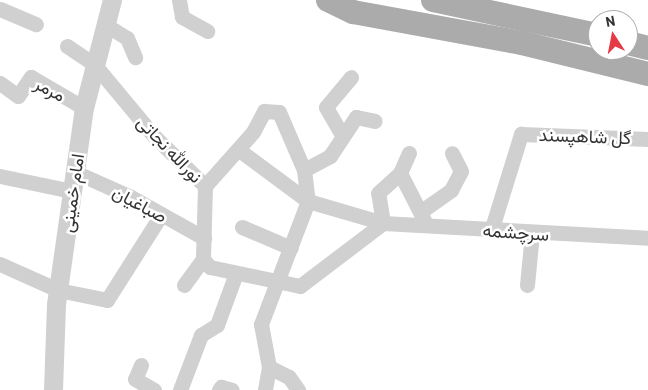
<!DOCTYPE html>
<html>
<head>
<meta charset="utf-8">
<style>
  body { margin:0 }
  #map { position:relative; width:648px; height:390px; overflow:hidden; background:#fff; font-family:Barlow,Vazirmatn,sans-serif }
  div>[style] { position:absolute }
  [style*='--x'] { left:calc(var(--x)*1px); top:calc(var(--y)*1px); width:calc(var(--w)*1px); rotate:calc(var(--a)*1deg) }
  .minor>* { height:15px; margin:-7.5px; padding:0 7.5px; transform-origin:7.5px; border-radius:7.5px; background:#d0d0d0 }
  .tertiary>* { height:19px; margin:-9.5px; padding:0 9.5px; transform-origin:9.5px; border-radius:9.5px; background:#d0d0d0 }
  .primary>* { height:24px; margin:-12px; padding:0 12px; transform-origin:12px; border-radius:12px; background:#ababab }
  span { translate:-50% -50%; white-space:nowrap; text-align:center; line-height:1.15; -webkit-text-stroke:5px #fff; paint-order:stroke }
  .street-label { font-size:18px; color:#333 }
  .north { position:absolute; left:588px; top:10px; width:50px; height:50px; box-sizing:border-box; background:#fff; border:1px solid #adadad; border-radius:50%; rotate:349deg; font-size:14px; font-weight:700; line-height:20px; text-align:center; color:#333 }
  .north::after { content:''; display:block; margin:auto; width:18px; height:22px; background:#e63946; clip-path:polygon(50% 0,100% 100%,50% 72%,0 100%) }
</style>
</head>
<body>
<div id="map">
  <div class="minor">
    <i style="--x:179;--y:0;--w:17;--a:80"></i>
    <i style="--x:182;--y:17;--w:29;--a:29"></i>
    <i style="--x:0;--y:9;--w:39;--a:23"></i>
    <i style="--x:106;--y:25;--w:25;--a:32"></i>
    <i style="--x:127;--y:38;--w:21;--a:67"></i>
    <i style="--x:67;--y:46;--w:32;--a:34"></i>
    <i style="--x:94;--y:64;--w:94;--a:50.2"></i>
    <i style="--x:154;--y:136;--w:71;--a:44.4"></i>
    <i style="--x:205;--y:186;--w:73;--a:91.6"></i>
    <i style="--x:203;--y:259;--w:11;--a:49"></i>
    <i style="--x:210;--y:267;--w:92;--a:11.9"></i>
    <i style="--x:300;--y:286;--w:104;--a:-37.2"></i>
    <i style="--x:0;--y:83;--w:22;--a:36"></i>
    <i style="--x:18;--y:96;--w:23;--a:-56"></i>
    <i style="--x:31;--y:77;--w:61;--a:30.3"></i>
    <i style="--x:342;--y:135;--w:32;--a:-120"></i>
    <i style="--x:326;--y:107;--w:39;--a:-50"></i>
    <i style="--x:239;--y:150;--w:86;--a:36.5"></i>
    <i style="--x:308;--y:201;--w:78;--a:16.3"></i>
    <i style="--x:383;--y:223;--w:265;--a:3.2"></i>
    <i style="--x:304;--y:170;--w:30;--a:-28"></i>
    <i style="--x:330;--y:156;--w:47;--a:-56.3"></i>
    <i style="--x:356;--y:117;--w:19;--a:12"></i>
    <i style="--x:75;--y:172;--w:61;--a:24.1"></i>
    <i style="--x:131;--y:197;--w:84;--a:29.3"></i>
    <i style="--x:400;--y:173;--w:53;--a:62.9"></i>
    <i style="--x:0;--y:176;--w:74;--a:11.8"></i>
    <i style="--x:205;--y:186;--w:72;--a:-48.4"></i>
    <i style="--x:253;--y:132;--w:24;--a:-62"></i>
    <i style="--x:264;--y:111;--w:15;--a:4"></i>
    <i style="--x:279;--y:112;--w:63;--a:66.7"></i>
    <i style="--x:304;--y:170;--w:31;--a:83"></i>
    <i style="--x:308;--y:201;--w:132;--a:110.9"></i>
    <i style="--x:261;--y:324;--w:44;--a:79.5"></i>
    <i style="--x:269;--y:367;--w:23;--a:100"></i>
    <i style="--x:420;--y:212;--w:38;--a:-35"></i>
    <i style="--x:451;--y:190;--w:21;--a:-62"></i>
    <i style="--x:461;--y:171;--w:20;--a:-117"></i>
    <i style="--x:383;--y:223;--w:30;--a:-99"></i>
    <i style="--x:378;--y:193;--w:30;--a:-42"></i>
    <i style="--x:400;--y:173;--w:22;--a:-66"></i>
    <i style="--x:242;--y:227;--w:53;--a:23.2"></i>
    <i style="--x:491;--y:231;--w:102;--a:-72.8"></i>
    <i style="--x:521;--y:134;--w:127;--a:2.3"></i>
    <i style="--x:0;--y:264;--w:64;--a:24.1"></i>
    <i style="--x:58;--y:290;--w:50;--a:11.5"></i>
    <i style="--x:107;--y:300;--w:101;--a:-57.6"></i>
    <i style="--x:184;--y:285;--w:32;--a:-54"></i>
    <i style="--x:527;--y:285;--w:52;--a:-84.5"></i>
    <i style="--x:141;--y:365;--w:15;--a:113"></i>
    <i style="--x:135;--y:379;--w:22;--a:30"></i>
    <i style="--x:269;--y:367;--w:22;--a:27"></i>
    <i style="--x:289;--y:377;--w:16;--a:55"></i>
    <i style="--x:180;--y:390;--w:59;--a:-69.1"></i>
    <i style="--x:201;--y:335;--w:19;--a:-32"></i>
    <i style="--x:217;--y:325;--w:55;--a:-69.9"></i>
    <i style="--x:219;--y:390;--w:4;--a:-56"></i>
    <i style="--x:221;--y:387;--w:11;--a:15"></i>
  </div>
  <div class="tertiary">
    <i style="--x:53;--y:390;--w:86;--a:-88"></i>
    <i style="--x:56;--y:304;--w:198;--a:-81.9"></i>
    <i style="--x:84;--y:108;--w:112;--a:-75.5"></i>
  </div>
  <div class="primary">
    <i style="--x:328;--y:0;--w:28;--a:26"></i>
    <i style="--x:353;--y:12;--w:172;--a:10.4"></i>
    <i style="--x:522;--y:43;--w:130;--a:13.8"></i>
    <i style="--x:433;--y:0;--w:169;--a:12"></i>
    <i style="--x:628;--y:43;--w:21;--a:14"></i>
  </div>
  <div class="street-label">
    <span style="left:50px;top:89px;rotate:28deg">مرمر</span>
    <span style="left:585px;top:136px;rotate:2deg">گل شاهپسند</span>
    <span style="left:170px;top:149px;rotate:46deg">نورالله نجاتی</span>
    <span style="left:72px;top:193px;rotate:-82deg">امام خمینی</span>
    <span style="left:140px;top:204px;rotate:28deg">صباغیان</span>
    <span style="left:516px;top:232px;rotate:4deg">سرچشمه</span>
  </div>
  <div class="north">N</div>
</div>
</body>
</html>
